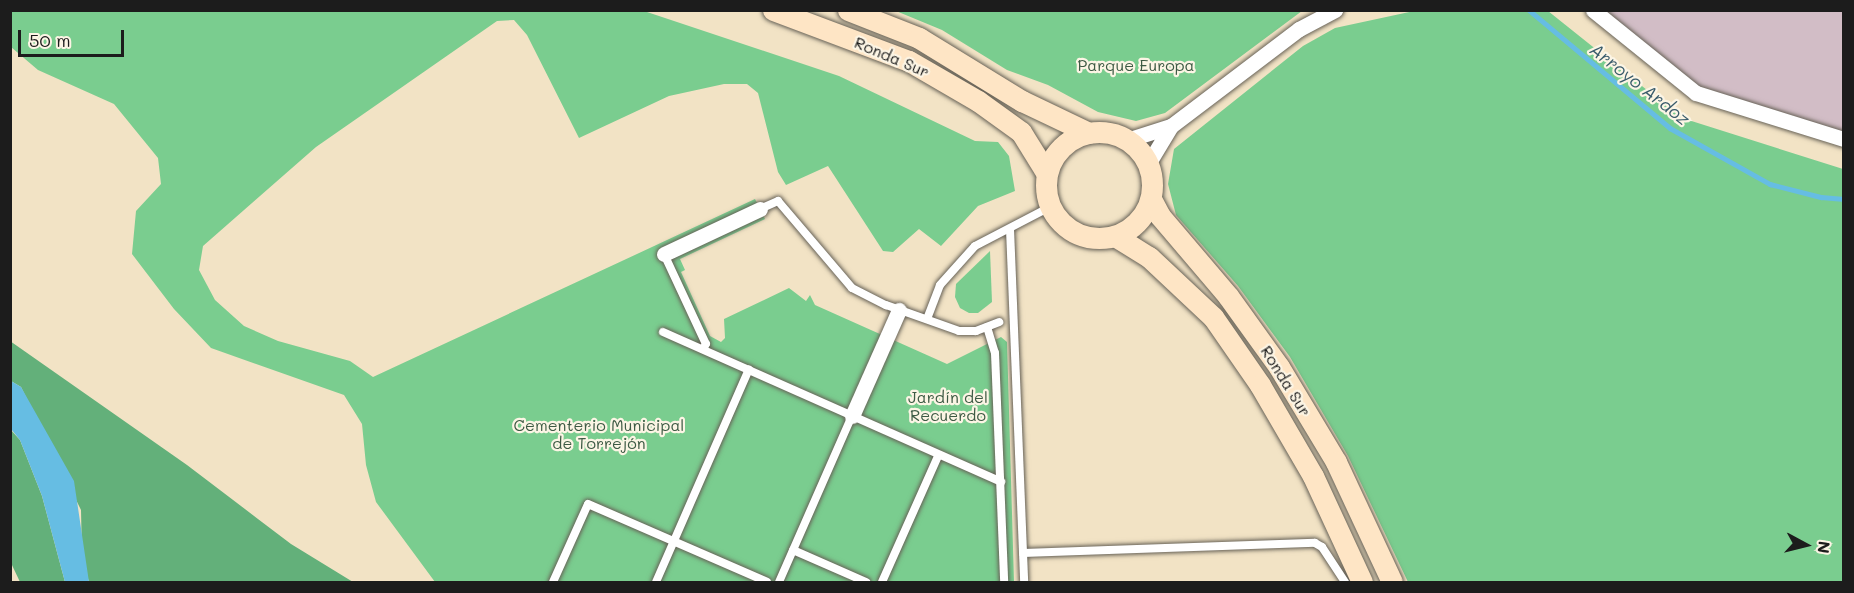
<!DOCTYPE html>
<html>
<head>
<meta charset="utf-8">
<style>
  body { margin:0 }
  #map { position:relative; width:1854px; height:593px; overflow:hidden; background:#f2e3c5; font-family:Mali,sans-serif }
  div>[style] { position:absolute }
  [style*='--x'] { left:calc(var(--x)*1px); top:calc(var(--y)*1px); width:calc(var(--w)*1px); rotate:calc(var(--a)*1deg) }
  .industrial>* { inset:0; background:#d2bdc6 }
  .green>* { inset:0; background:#7acd8f }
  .forest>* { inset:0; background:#63b07a }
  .water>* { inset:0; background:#66bde3 }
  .stream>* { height:4.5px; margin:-2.25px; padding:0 2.25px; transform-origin:2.25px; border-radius:2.25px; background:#66bde3 }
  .roads { filter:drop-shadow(0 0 2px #676257) drop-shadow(0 0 2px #676257) }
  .lane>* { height:8px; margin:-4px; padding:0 4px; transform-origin:4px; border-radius:4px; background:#fff }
  .street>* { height:15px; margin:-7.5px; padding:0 7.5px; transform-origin:7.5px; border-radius:7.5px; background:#fff }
  .secondary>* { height:21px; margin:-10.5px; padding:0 10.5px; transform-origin:10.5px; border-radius:10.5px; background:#fee5c5 }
  .secondary>.ring { margin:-10.5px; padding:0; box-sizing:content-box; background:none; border:21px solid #fee5c5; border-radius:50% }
  span { translate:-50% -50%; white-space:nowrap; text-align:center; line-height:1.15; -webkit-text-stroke:4.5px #fcf5e5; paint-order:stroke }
  .street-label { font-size:16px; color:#1c1c1c }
  .park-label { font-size:16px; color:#3d5a44 }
  .water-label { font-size:18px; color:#3a5c6c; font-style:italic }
  .frame { position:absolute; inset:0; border:12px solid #1c1c1c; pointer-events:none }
  .north { position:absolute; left:1776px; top:515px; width:60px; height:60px; -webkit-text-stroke:4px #fcf5e5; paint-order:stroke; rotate:97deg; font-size:16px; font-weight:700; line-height:24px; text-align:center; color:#1c1c1c }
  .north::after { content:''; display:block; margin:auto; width:21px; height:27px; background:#1c1c1c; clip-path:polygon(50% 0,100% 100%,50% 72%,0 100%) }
  .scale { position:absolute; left:18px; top:30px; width:106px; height:27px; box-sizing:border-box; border:3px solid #1c1c1c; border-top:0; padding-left:8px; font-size:18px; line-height:21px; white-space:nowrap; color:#1c1c1c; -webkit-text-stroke:4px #fcf5e5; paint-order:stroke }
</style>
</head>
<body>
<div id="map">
  <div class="industrial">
    <i style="clip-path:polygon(1593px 11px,1843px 11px,1843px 139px,1716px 102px)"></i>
  </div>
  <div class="green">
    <i style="clip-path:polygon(11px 11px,644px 11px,839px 76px,975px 141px,998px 142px,1009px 156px,1015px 191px,978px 206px,941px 246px,919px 229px,893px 252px,883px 251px,828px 166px,786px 185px,778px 172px,758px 93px,747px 84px,724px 84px,669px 96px,579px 138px,527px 35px,514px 20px,497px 21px,316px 147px,203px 246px,199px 270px,215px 300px,244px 326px,278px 341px,350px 361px,373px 377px,755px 199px,765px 219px,680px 259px,685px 270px,681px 272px,710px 336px,721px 342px,725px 338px,724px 319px,789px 288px,806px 301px,810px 295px,815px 305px,947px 364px,1001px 337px,1007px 342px,1014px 582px,435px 582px,376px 502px,366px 465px,362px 424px,344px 395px,211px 348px,174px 309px,132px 254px,136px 211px,161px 184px,158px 158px,114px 104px,38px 70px,11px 47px)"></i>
    <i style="clip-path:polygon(896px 11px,1302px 10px,1302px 11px,1165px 113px,1136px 121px,1098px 112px,1048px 85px,1007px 70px,942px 30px)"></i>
    <i style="clip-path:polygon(1548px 11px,1682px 118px,1843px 169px,1843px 582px,1408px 582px,1348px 456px,1290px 357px,1238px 286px,1176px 215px,1168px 184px,1174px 149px,1303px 46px,1335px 28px,1414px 11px)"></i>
    <i style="clip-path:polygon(990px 251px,992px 302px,978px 313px,969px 313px,960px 308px,955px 297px,956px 284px)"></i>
  </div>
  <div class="forest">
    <i style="clip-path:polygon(10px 341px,187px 465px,291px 544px,353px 582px,89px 582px,82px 557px,81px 510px,21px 387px,11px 381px)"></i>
    <i style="clip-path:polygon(10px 429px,20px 440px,42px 496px,65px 582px,20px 582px,11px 563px)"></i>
  </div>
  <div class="water">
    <i style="clip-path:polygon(11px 381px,21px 387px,74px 481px,89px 582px,65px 582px,42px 496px,20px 440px,11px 429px)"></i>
  </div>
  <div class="stream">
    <i style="--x:1529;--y:10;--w:184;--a:39.9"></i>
    <i style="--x:1670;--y:128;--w:115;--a:29.2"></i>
    <i style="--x:1770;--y:184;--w:53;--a:14.3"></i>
    <i style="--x:1821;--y:197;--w:23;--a:5"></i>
  </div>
  <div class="roads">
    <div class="lane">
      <i style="--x:760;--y:209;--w:20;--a:-24"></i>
      <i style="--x:778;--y:201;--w:114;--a:49.6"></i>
      <i style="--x:852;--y:288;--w:38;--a:27"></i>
      <i style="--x:886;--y:305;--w:77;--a:19.6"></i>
      <i style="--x:959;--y:331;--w:17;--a:0"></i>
      <i style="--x:976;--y:331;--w:25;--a:-21"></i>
      <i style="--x:1010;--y:229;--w:353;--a:87.7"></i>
      <i style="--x:664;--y:254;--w:99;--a:65"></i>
      <i style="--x:706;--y:344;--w:6;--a:121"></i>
      <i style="--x:927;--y:319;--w:36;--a:-69"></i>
      <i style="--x:940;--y:285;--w:52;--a:-48.1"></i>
      <i style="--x:975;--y:246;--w:85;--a:-27.5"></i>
      <i style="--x:987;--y:327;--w:27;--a:73"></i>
      <i style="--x:995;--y:353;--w:229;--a:87.7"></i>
      <i style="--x:663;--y:332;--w:370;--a:23.9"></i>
      <i style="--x:793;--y:550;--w:80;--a:23.7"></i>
      <i style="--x:1023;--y:553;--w:292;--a:-2"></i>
      <i style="--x:1315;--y:543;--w:8;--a:30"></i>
      <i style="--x:1322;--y:547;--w:42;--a:56.7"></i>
      <i style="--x:553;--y:582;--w:85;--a:-65.8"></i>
      <i style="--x:588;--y:504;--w:195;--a:23.5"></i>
      <i style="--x:656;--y:582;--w:232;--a:-66.4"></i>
      <i style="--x:779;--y:582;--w:181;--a:-66.3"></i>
      <i style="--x:882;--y:582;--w:138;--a:-66"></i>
    </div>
    <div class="street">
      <i style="--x:1593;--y:10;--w:132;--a:38.9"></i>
      <i style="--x:1696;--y:93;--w:155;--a:17.3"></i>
      <i style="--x:1127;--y:140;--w:46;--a:-17.7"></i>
      <i style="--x:1148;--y:164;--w:44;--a:-58.8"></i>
      <i style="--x:1171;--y:126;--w:161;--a:-37.2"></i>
      <i style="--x:1299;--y:29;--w:41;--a:-27.8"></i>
      <i style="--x:664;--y:254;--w:106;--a:-25.1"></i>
      <i style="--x:852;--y:416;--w:116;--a:-66.1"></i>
    </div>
    <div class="secondary">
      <i style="--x:773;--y:10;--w:145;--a:20.6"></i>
      <i style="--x:909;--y:61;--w:80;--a:30.1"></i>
      <i style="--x:978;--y:101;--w:53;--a:35.8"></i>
      <i style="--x:1021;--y:132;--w:49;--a:58.2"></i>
      <i style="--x:848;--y:10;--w:76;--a:21.5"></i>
      <i style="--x:919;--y:38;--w:121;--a:31.5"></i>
      <i style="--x:1022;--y:101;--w:74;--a:25.5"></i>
      <i class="ring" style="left:1046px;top:132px;width:85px;height:85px"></i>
      <i style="--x:1151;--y:199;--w:19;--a:62"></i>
      <i style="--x:1160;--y:216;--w:105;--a:49.6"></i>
      <i style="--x:1228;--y:296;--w:87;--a:54.3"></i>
      <i style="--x:1279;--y:367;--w:111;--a:59"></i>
      <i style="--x:1336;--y:462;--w:132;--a:65"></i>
      <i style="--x:1115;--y:236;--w:40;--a:32"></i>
      <i style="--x:1149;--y:257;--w:88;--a:43.2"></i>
      <i style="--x:1213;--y:317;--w:83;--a:55.3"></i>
      <i style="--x:1260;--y:385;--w:105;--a:59.8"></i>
      <i style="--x:1313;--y:476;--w:117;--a:65.2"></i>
    </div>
  </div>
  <div class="street-label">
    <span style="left:892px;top:57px;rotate:23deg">Ronda Sur</span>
    <span style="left:1286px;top:381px;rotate:58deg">Ronda Sur</span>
  </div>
  <div class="park-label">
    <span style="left:1136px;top:65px">Parque Europa</span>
    <span style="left:948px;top:406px">Jardín del<br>Recuerdo</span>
    <span style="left:599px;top:434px">Cementerio Municipal<br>de Torrejón</span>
  </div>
  <div class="water-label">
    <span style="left:1640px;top:84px;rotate:38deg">Arroyo Ardoz</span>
  </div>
  <div class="frame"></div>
  <div class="north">N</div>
  <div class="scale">50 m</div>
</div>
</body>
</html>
